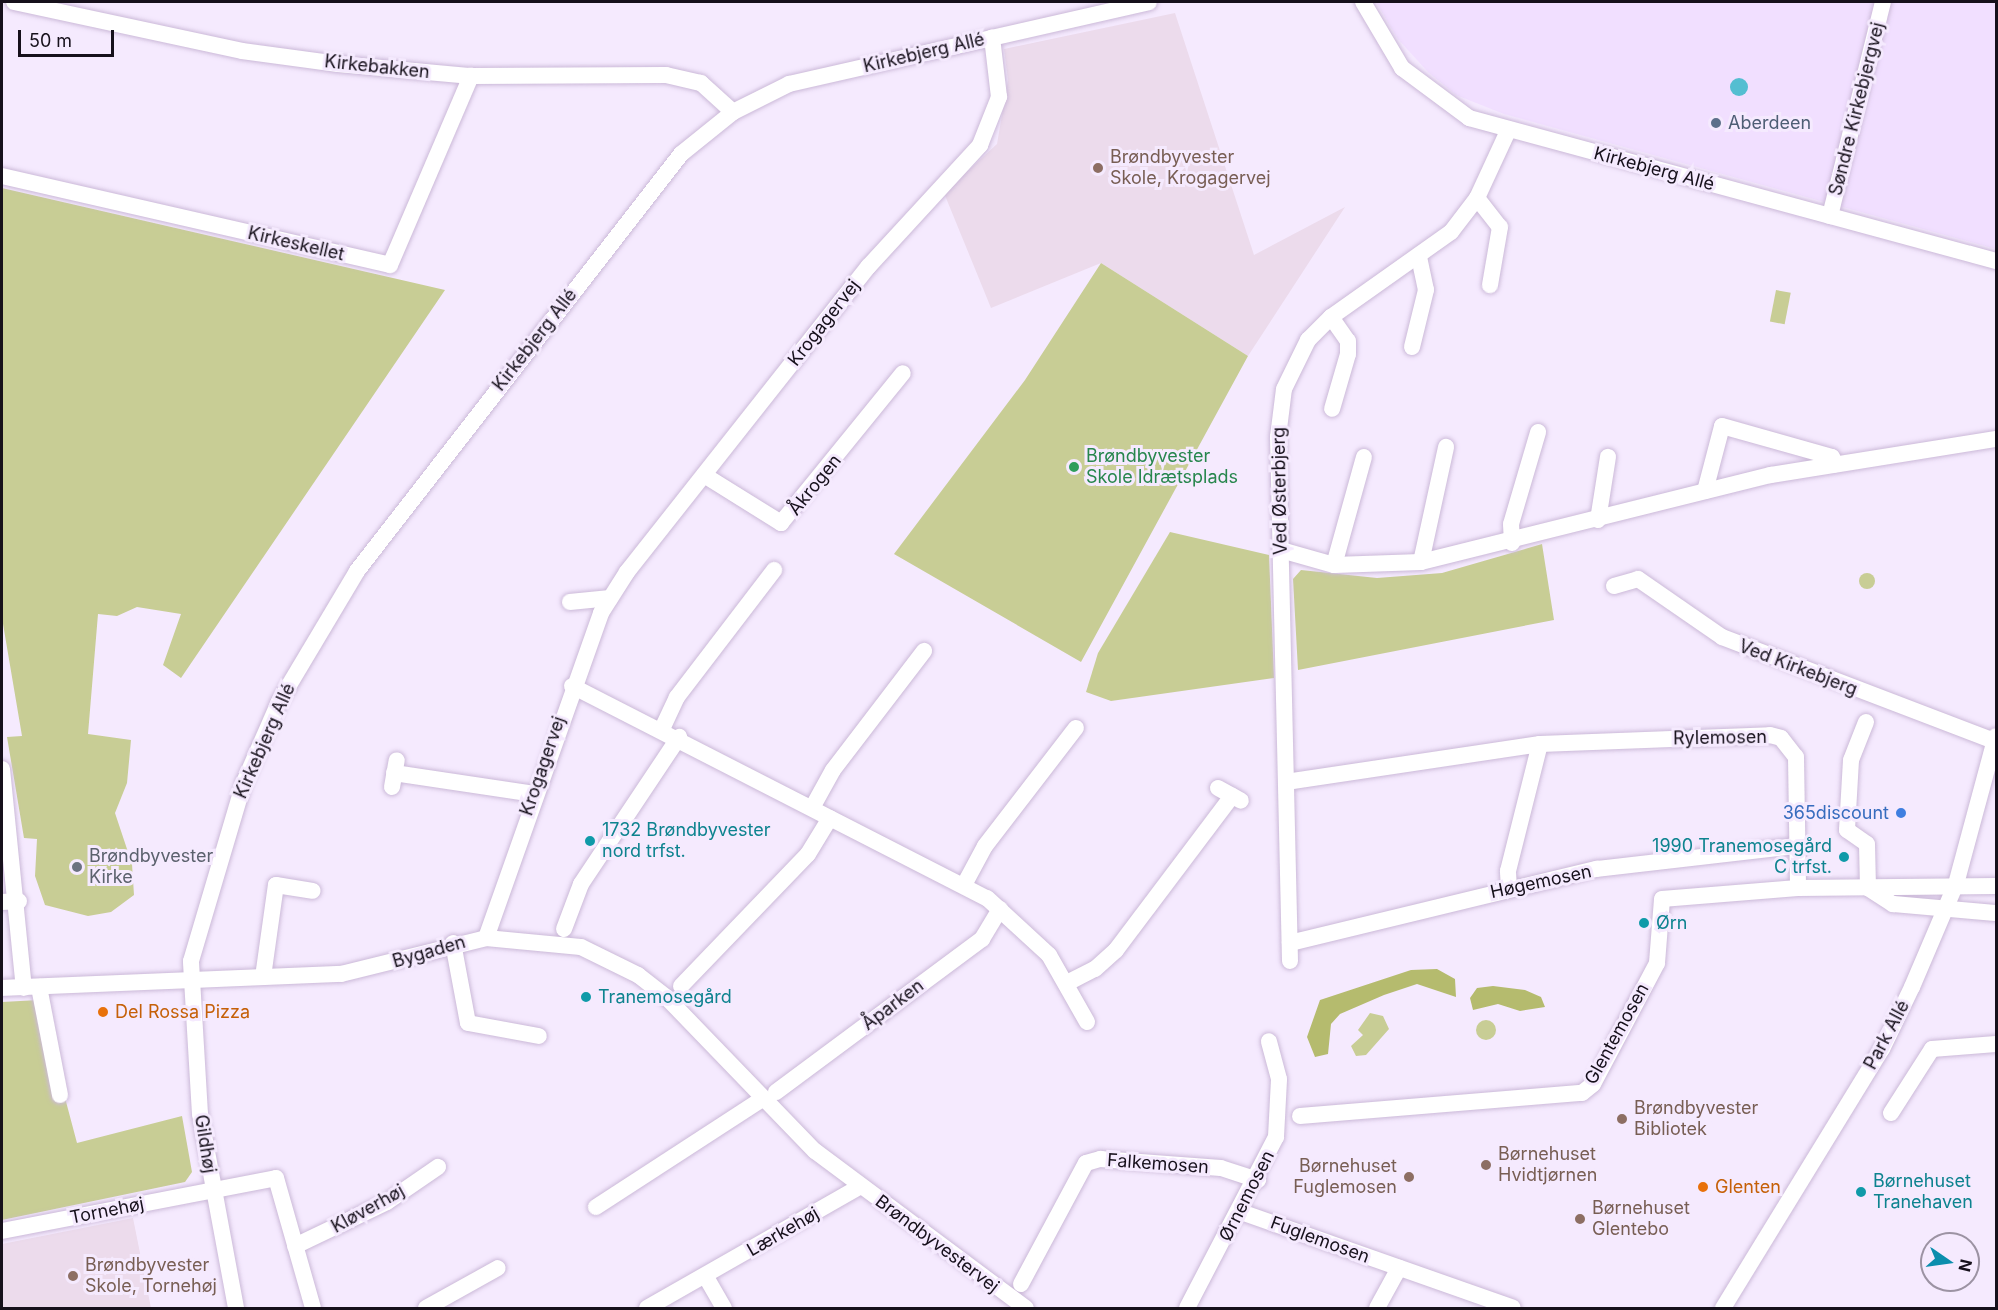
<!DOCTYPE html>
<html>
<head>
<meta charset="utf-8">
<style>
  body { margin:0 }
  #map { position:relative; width:1998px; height:1310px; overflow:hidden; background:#f5eafe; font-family:Inter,sans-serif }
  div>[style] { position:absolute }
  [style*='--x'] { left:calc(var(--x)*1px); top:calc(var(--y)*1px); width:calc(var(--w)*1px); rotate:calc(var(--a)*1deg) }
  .built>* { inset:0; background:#f1dfff }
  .education>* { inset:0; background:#ecdbec }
  .green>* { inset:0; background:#c8cd95; transform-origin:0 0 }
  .round { border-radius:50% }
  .forest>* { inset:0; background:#b5bb6e }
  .water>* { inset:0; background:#54bed1 }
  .roads { filter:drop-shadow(0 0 2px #cbb9d8) drop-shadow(0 0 2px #cbb9d8) }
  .minor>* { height:16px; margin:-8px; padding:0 8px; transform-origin:8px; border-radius:8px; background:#fff }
  .dots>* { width:16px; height:16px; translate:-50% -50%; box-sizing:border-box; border:3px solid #f5eafe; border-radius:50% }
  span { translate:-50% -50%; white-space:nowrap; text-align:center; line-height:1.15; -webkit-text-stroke:6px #f5eafe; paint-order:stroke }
  .street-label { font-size:18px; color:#16101b }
  .service-label { font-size:18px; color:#4e5e75 }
  .left { translate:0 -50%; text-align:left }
  .education-label { font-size:18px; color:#785e54 }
  .right { translate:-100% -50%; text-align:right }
  .leisure-label { font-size:18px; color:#27864d }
  .shop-label { font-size:18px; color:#366cbe }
  .culture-label { font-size:18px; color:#0d838f }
  .worship-label { font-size:18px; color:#5b616d }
  .food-label { font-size:18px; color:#c56008 }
  .frame { position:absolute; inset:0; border:3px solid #16101b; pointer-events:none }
  .north { position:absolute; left:1920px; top:1232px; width:60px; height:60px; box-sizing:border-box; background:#f5eafe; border:2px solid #9c93a3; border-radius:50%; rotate:103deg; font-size:16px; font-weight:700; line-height:24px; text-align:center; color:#16101b }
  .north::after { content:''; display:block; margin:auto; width:21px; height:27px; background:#0b8ead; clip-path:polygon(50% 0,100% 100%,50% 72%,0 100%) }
  .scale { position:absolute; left:18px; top:30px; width:96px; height:27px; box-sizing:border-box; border:3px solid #16101b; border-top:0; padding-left:8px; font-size:18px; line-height:21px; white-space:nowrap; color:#16101b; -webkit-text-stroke:4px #f5eafe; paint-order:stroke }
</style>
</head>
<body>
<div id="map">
  <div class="built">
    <i style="clip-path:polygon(1376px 2px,1996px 2px,1996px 249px,1504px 114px,1456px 95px,1428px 72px,1397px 38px)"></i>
  </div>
  <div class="education">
    <i style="clip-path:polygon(1175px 13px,1254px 255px,1345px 207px,1248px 356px,1101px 263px,991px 308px,944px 193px,997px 144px,1008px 80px,1004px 49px)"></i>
    <i style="clip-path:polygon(133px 1218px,151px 1308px,2px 1308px,2px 1244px)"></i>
  </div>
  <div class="green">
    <i style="clip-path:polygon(2px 188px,445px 290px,181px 678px,163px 665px,181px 614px,137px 607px,117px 616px,98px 614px,88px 734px,131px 740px,127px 783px,115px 813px,132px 864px,134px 895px,111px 912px,88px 916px,45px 905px,35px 876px,37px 839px,24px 838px,7px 737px,22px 736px,2px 618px)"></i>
    <i style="clip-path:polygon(1101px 263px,1248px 356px,1081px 662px,894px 554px,1025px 380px)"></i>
    <i style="left:1776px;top:290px;width:15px;height:32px;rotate:11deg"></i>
    <i style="clip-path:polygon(1170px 532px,1269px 555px,1274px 678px,1111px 701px,1086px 692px,1098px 653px)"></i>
    <i style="clip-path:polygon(1542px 544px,1554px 620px,1298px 670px,1293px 579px,1301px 570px,1377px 578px,1442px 573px)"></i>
    <i class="round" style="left:1859px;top:573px;width:16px;height:16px"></i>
    <i style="clip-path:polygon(39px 1000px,77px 1143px,182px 1116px,192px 1172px,185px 1182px,2px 1220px,2px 1002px)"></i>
    <i style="clip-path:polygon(1370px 1013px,1383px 1016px,1389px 1029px,1366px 1055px,1356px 1056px,1351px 1046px,1363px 1035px,1358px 1030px)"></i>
    <i class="round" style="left:1476px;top:1020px;width:20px;height:20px"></i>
  </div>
  <div class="forest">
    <i style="clip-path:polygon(1437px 969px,1455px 979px,1456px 997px,1417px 984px,1384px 995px,1340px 1014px,1331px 1024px,1328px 1054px,1315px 1057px,1307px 1037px,1320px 1000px,1411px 970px)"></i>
    <i style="clip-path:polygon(1493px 986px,1525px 990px,1541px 997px,1545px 1007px,1520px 1011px,1498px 1004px,1473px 1010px,1470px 998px,1477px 988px)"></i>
  </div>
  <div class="water">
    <i class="round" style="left:1730px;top:78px;width:18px;height:18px"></i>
  </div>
  <div class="roads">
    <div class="minor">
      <i style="--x:14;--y:2;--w:233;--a:12.1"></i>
      <i style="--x:242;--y:51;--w:97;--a:7.7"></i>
      <i style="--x:338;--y:64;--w:134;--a:5.2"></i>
      <i style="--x:471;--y:76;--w:195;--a:-0.3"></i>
      <i style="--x:666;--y:75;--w:36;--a:13"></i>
      <i style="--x:701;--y:83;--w:43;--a:42.2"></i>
      <i style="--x:1363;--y:2;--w:77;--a:59.4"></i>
      <i style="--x:1402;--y:68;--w:84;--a:36.7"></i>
      <i style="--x:1469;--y:118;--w:546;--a:15.18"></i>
      <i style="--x:2;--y:176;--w:398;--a:12.9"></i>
      <i style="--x:390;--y:265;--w:206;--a:-66.8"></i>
      <i style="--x:1477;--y:198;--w:37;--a:52"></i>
      <i style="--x:1500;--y:227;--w:59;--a:99.8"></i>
      <i style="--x:1830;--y:216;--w:220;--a:-76.1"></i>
      <i style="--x:1331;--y:317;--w:29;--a:55"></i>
      <i style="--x:1348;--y:341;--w:13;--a:90"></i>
      <i style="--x:1348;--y:354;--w:57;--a:106.2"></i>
      <i style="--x:1412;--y:347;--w:59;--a:-76.2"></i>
      <i style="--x:1426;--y:290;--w:34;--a:-102"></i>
      <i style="--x:704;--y:475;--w:91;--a:31.9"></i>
      <i style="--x:781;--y:523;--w:193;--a:-50.9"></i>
      <i style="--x:1705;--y:491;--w:67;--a:-75.3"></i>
      <i style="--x:1722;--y:426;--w:114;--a:15.7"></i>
      <i style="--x:1832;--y:457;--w:8;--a:67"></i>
      <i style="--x:1598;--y:520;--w:64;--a:-81"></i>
      <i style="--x:1512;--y:543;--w:19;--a:-93"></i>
      <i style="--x:1511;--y:524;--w:96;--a:-73.6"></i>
      <i style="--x:1281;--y:550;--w:55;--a:15.8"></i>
      <i style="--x:1334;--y:565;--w:87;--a:-2"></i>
      <i style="--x:1421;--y:562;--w:361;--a:-14"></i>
      <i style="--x:1771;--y:475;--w:228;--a:-9.1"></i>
      <i style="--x:1421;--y:562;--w:118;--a:-77.7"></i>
      <i style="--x:1334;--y:565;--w:112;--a:-74.5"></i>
      <i style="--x:1614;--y:586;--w:25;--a:-16"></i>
      <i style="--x:1638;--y:579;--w:102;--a:34.6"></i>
      <i style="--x:1722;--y:637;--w:292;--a:20.9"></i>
      <i style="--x:570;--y:602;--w:40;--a:-5.7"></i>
      <i style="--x:572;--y:686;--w:466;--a:27.1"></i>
      <i style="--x:987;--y:898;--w:84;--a:42.6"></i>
      <i style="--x:1049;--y:955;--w:77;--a:60.4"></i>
      <i style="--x:1866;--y:722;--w:41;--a:111.5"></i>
      <i style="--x:1851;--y:760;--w:70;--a:93.3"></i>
      <i style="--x:1847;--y:830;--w:24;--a:35"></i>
      <i style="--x:1867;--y:844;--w:44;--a:88.7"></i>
      <i style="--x:662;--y:729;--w:35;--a:-65"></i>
      <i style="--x:677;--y:697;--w:160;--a:-52.6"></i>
      <i style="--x:2;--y:769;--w:220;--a:84.3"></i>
      <i style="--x:394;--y:773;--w:142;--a:8.5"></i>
      <i style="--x:1286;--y:782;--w:257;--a:-8.5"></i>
      <i style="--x:1540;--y:744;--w:230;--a:-2.2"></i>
      <i style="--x:1770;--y:735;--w:11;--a:15"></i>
      <i style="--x:1781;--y:738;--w:24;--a:52"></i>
      <i style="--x:1796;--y:757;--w:131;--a:89.1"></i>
      <i style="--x:392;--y:787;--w:27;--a:-80"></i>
      <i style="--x:1218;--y:788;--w:26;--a:29"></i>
      <i style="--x:812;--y:808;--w:43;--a:-61.1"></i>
      <i style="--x:833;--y:770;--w:150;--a:-52.6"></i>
      <i style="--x:964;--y:885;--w:44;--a:-61.7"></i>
      <i style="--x:985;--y:846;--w:149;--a:-52.4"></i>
      <i style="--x:1509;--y:887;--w:16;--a:-94"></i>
      <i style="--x:1508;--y:871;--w:131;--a:-75.9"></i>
      <i style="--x:1868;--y:888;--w:30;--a:33"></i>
      <i style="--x:1893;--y:904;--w:103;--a:5"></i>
      <i style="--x:2;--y:902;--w:17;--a:-3"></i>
      <i style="--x:564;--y:929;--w:48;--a:-69.3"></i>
      <i style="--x:581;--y:884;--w:177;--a:-56.3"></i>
      <i style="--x:486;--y:938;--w:345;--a:-70.5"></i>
      <i style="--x:601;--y:613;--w:49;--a:-57.6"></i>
      <i style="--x:627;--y:572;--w:389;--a:-51.7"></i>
      <i style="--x:868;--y:267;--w:166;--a:-47.4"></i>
      <i style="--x:980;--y:145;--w:52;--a:-68.4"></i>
      <i style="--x:999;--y:97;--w:60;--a:-96.7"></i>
      <i style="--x:453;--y:943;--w:81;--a:79.4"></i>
      <i style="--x:468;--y:1023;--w:72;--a:10.4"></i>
      <i style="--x:1290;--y:943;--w:316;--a:-13.6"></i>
      <i style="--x:1597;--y:869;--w:200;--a:-6.6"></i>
      <i style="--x:1290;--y:961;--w:524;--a:-91.31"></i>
      <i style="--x:1278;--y:437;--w:48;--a:-82.9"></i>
      <i style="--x:1284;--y:389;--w:55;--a:-63.9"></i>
      <i style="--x:1308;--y:340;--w:33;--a:-45"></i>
      <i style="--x:1331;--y:317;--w:147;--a:-35.3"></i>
      <i style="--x:1451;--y:232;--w:43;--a:-52.6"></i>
      <i style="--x:1477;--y:198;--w:74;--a:-65.2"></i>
      <i style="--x:263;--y:977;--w:93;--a:-82"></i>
      <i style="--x:276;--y:885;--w:37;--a:9"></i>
      <i style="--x:1067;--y:983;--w:31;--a:-27"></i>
      <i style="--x:1095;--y:969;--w:28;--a:-42"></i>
      <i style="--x:1116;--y:950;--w:193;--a:-53"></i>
      <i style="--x:681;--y:986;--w:183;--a:-46.1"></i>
      <i style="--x:808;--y:854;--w:42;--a:-58.6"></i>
      <i style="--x:39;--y:987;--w:110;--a:79"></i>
      <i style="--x:2;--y:988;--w:339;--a:-2.4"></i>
      <i style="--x:341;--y:974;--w:149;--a:-13.9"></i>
      <i style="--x:486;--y:938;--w:95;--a:5.4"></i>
      <i style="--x:581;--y:947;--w:64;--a:26.2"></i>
      <i style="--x:638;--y:975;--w:37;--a:38"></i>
      <i style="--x:667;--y:998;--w:213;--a:46"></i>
      <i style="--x:815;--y:1151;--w:263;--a:36.7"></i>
      <i style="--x:776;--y:1092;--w:257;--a:-36.6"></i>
      <i style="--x:982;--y:939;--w:35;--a:-59"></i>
      <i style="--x:1891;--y:1113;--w:76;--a:-57.4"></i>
      <i style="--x:1932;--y:1049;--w:64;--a:-4.5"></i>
      <i style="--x:1300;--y:1116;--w:283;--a:-4.7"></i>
      <i style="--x:1582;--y:1093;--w:14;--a:-39"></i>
      <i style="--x:1593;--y:1084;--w:137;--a:-62.1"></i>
      <i style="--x:1657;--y:963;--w:64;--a:-85.5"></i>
      <i style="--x:1662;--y:899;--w:136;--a:-4.6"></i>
      <i style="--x:1798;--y:888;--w:198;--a:-0.6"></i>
      <i style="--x:596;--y:1207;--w:198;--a:-33"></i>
      <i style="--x:1241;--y:1212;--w:288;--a:19.4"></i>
      <i style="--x:2;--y:1231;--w:279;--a:-10.9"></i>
      <i style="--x:276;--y:1178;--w:135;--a:74.1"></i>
      <i style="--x:295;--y:1246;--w:102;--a:-25.6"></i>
      <i style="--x:387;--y:1202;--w:62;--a:-34.5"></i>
      <i style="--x:706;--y:1277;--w:36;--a:60"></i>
      <i style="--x:1021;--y:1284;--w:137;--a:-61.8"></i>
      <i style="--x:1086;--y:1163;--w:15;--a:-16"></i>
      <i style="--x:1100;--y:1159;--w:121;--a:4.3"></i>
      <i style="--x:1221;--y:1168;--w:39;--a:18"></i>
      <i style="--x:236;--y:1308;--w:197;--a:-100.5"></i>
      <i style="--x:200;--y:1114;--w:153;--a:-93.4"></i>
      <i style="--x:191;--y:961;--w:187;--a:-73.5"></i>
      <i style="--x:244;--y:782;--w:87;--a:-66.4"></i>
      <i style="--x:279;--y:702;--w:152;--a:-59.2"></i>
      <i style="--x:357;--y:571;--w:528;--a:-52.15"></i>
      <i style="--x:681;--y:154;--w:67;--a:-38.9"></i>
      <i style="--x:733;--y:112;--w:63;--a:-26.6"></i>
      <i style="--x:789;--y:84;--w:369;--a:-12.8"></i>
      <i style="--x:426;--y:1308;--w:82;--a:-29.1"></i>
      <i style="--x:647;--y:1308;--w:246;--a:-29.7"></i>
      <i style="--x:1187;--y:1308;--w:193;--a:-62.5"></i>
      <i style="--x:1276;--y:1137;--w:58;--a:-87"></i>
      <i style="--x:1279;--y:1079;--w:39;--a:-105"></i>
      <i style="--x:1377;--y:1308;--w:46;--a:-61.2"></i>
      <i style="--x:1723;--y:1308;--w:304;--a:-58.5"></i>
      <i style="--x:1882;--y:1049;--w:69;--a:-64.2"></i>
      <i style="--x:1912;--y:987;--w:112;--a:-66.9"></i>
      <i style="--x:1956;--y:884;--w:153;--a:-74.9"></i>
    </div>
  </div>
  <div class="dots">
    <i style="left:1716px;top:123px;background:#5c6f8a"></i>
    <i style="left:1098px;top:168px;background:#8d6e63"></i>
    <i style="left:1074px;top:467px;background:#2e9e5b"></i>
    <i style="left:1901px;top:813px;background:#3f7fe0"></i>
    <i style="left:590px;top:841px;background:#0f9aa8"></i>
    <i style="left:1844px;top:857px;background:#0f9aa8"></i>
    <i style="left:77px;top:867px;background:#6b7280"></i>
    <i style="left:1644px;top:923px;background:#0f9aa8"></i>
    <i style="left:586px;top:997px;background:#0f9aa8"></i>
    <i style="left:103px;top:1012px;background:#e8710a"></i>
    <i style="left:1622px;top:1119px;background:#8d6e63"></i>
    <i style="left:1486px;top:1165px;background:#8d6e63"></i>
    <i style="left:1409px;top:1177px;background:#8d6e63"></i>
    <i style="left:1703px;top:1187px;background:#e8710a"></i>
    <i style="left:1861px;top:1192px;background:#0f9aa8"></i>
    <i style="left:1580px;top:1219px;background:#8d6e63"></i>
    <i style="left:73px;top:1276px;background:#8d6e63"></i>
  </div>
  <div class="street-label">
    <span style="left:924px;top:53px;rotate:-13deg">Kirkebjerg Allé</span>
    <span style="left:377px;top:67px;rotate:6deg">Kirkebakken</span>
    <span style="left:1857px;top:109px;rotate:-76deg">Søndre Kirkebjergvej</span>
    <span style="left:1654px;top:169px;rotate:15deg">Kirkebjerg Allé</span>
    <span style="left:296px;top:244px;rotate:13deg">Kirkeskellet</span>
    <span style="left:824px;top:323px;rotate:-52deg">Krogagervej</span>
    <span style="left:535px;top:340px;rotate:-52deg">Kirkebjerg Allé</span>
    <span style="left:815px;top:485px;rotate:-51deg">Åkrogen</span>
    <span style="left:1280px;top:491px;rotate:-91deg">Ved Østerbjerg</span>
    <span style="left:1798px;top:668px;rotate:21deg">Ved Kirkebjerg</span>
    <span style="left:1720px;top:738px;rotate:-1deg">Rylemosen</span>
    <span style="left:265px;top:741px;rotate:-66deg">Kirkebjerg Allé</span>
    <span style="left:543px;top:766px;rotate:-71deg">Krogagervej</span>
    <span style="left:1541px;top:882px;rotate:-12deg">Høgemosen</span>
    <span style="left:429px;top:952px;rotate:-16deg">Bygaden</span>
    <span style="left:893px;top:1005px;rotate:-37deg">Åparken</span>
    <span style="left:1617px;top:1034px;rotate:-61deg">Glentemosen</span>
    <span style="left:1887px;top:1035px;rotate:-62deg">Park Allé</span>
    <span style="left:205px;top:1144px;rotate:81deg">Gildhøj</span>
    <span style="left:1158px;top:1164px;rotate:4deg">Falkemosen</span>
    <span style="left:1247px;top:1196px;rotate:-63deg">Ørnemosen</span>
    <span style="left:368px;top:1209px;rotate:-29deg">Kløverhøj</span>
    <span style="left:107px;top:1211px;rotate:-11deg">Tornehøj</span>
    <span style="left:783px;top:1232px;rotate:-30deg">Lærkehøj</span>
    <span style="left:1320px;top:1240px;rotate:20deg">Fuglemosen</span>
    <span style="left:937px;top:1244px;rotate:37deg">Brøndbyvestervej</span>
  </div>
  <div class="service-label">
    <span class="left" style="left:1728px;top:123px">Aberdeen</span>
  </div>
  <div class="education-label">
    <span class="left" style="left:1110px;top:168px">Brøndbyvester<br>Skole, Krogagervej</span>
    <span class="left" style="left:1634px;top:1119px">Brøndbyvester<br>Bibliotek</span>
    <span class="left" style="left:1498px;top:1165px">Børnehuset<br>Hvidtjørnen</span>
    <span class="right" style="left:1397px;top:1177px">Børnehuset<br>Fuglemosen</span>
    <span class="left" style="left:1592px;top:1219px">Børnehuset<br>Glentebo</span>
    <span class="left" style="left:85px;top:1276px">Brøndbyvester<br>Skole, Tornehøj</span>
  </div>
  <div class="leisure-label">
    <span class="left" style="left:1086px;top:467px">Brøndbyvester<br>Skole Idrætsplads</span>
  </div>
  <div class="shop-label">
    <span class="right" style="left:1889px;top:813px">365discount</span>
  </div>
  <div class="culture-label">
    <span class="left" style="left:602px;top:841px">1732 Brøndbyvester<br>nord trfst.</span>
    <span class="right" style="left:1832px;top:857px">1990 Tranemosegård<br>C trfst.</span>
    <span class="left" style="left:1656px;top:923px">Ørn</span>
    <span class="left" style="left:598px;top:997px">Tranemosegård</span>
    <span class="left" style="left:1873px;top:1192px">Børnehuset<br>Tranehaven</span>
  </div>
  <div class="worship-label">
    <span class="left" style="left:89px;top:867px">Brøndbyvester<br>Kirke</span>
  </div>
  <div class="food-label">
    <span class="left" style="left:115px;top:1012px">Del Rossa Pizza</span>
    <span class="left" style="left:1715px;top:1187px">Glenten</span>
  </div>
  <div class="frame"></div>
  <div class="north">N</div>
  <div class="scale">50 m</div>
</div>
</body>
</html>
